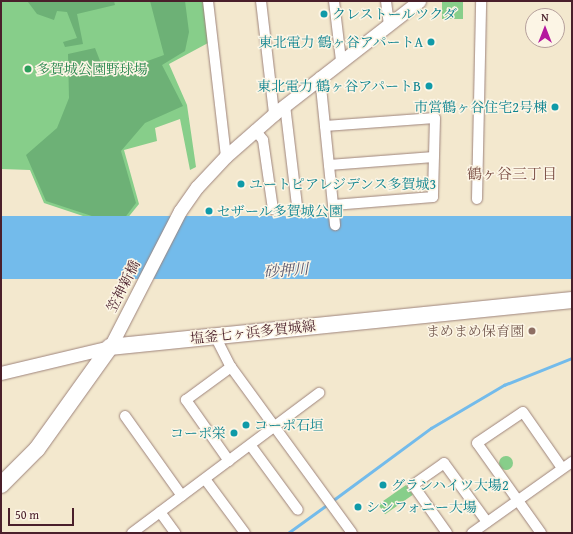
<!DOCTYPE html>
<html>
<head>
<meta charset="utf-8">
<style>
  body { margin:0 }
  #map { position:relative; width:573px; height:534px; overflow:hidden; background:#f3e8ce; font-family:"Gentium Book Plus","Noto Serif JP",serif }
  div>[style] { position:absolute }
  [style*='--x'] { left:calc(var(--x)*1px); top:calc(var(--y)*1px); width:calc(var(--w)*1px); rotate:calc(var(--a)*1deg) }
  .green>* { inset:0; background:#87ce8a; transform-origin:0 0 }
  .round { border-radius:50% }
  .forest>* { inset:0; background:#6db176 }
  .water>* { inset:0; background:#73bbeb; transform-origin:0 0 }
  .stream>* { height:2.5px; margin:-1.25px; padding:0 1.25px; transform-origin:1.25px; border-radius:1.25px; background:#73bbeb }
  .roads { filter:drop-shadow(0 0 1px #9e847c) drop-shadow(0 0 1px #9e847c) }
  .minor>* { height:10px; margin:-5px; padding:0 5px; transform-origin:5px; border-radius:5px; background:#fff }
  .tertiary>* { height:13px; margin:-6.5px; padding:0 6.5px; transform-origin:6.5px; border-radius:6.5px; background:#fff }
  .primary>* { height:16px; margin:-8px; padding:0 8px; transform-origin:8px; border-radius:8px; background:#fff }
  .dots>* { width:11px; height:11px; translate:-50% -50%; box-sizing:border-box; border:2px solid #fcf5e5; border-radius:50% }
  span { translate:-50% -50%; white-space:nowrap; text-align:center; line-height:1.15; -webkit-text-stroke:3px #fcf5e5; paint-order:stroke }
  .culture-label { font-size:14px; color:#0d838f }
  .left { translate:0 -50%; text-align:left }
  .right { translate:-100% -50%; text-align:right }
  .leisure-label { font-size:14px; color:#27864d }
  .street-label { font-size:14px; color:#4a1f2b }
  .education-label { font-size:14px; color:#785e54 }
  .neighbourhood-label { font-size:15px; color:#7b4f45 }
  .water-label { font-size:15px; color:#58566e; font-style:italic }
  .frame { position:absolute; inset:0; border:2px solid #4a1f2b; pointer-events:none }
  .north { position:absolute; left:525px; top:8px; width:40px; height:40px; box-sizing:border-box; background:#fcf5e5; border:1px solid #b59f9b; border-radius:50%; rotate:0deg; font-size:11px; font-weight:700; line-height:16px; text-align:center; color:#4a1f2b }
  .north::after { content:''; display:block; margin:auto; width:14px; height:18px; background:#b5179e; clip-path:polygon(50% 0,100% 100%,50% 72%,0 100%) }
  .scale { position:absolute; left:8px; top:508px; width:66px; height:18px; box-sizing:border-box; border:2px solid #4a1f2b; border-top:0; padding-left:5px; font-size:12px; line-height:14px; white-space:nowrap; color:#4a1f2b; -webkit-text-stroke:3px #fcf5e5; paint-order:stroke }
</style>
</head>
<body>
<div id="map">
  <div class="green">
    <i style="clip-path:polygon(1px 1px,204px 1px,208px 43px,169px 64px,187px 105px,196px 167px,190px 170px,180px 119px,155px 128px,157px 141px,124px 150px,139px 204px,113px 236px,104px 223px,44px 203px,30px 170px,1px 169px)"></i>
    <i style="left:442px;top:1px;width:21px;height:18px"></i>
    <i class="round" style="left:499px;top:456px;width:14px;height:14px"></i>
    <i style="left:406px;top:485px;width:12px;height:34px;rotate:55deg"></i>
  </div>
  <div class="forest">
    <i style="clip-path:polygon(114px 1px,115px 5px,77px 14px,83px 44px,65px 47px,63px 42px,77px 38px,67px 12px,57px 11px,54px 20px,37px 14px,28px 2px)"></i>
    <i style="clip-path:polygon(150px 1px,185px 1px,189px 32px,185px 51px,162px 65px,183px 106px,145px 123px,121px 151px,136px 203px,114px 232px,107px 221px,46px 201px,26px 155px,57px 128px,69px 98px,68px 54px,95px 48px,106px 76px,164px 55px)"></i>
  </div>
  <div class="water">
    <i style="left:572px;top:216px;width:63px;height:574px;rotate:90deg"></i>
  </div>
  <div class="stream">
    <i style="--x:332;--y:501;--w:123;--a:-36.4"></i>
    <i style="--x:431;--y:428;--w:85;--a:-30.5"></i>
    <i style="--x:504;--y:385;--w:73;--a:-21.7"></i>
    <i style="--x:288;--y:533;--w:49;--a:-35.9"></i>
  </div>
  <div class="roads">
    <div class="minor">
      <i style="--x:208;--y:1;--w:156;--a:83.4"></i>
      <i style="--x:261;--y:1;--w:114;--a:83.4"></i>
      <i style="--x:334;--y:1;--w:60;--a:83.3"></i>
      <i style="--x:386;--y:1;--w:24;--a:83"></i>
      <i style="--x:320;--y:77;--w:149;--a:84.2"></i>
      <i style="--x:285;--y:105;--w:102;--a:83.2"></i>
      <i style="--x:325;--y:126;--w:110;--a:-4.2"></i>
      <i style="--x:435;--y:118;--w:79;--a:91.5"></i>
      <i style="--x:433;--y:197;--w:100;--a:175.4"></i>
      <i style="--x:255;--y:130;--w:13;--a:51"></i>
      <i style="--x:263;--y:140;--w:70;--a:81.8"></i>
      <i style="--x:329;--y:165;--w:105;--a:-4.4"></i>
      <i style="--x:477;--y:199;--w:198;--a:-88.8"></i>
      <i style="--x:215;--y:336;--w:35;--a:63"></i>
      <i style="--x:231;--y:367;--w:205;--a:53.9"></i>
      <i style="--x:125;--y:416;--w:98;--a:54.5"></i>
      <i style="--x:251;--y:446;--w:79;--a:53.7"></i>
      <i style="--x:229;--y:461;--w:75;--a:-125.2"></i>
      <i style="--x:186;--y:400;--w:56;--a:-36.3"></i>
      <i style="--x:205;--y:479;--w:67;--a:53.5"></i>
      <i style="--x:160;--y:512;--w:26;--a:54"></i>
      <i style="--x:132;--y:533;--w:234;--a:-36.8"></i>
      <i style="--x:447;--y:533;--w:59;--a:-125.3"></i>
      <i style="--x:413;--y:485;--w:38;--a:-35"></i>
      <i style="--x:444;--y:463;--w:73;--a:53.9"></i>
      <i style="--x:472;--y:533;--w:123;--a:-35.4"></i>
      <i style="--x:541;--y:533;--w:110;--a:-125.4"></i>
      <i style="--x:477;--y:443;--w:55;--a:-34"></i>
      <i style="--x:523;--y:412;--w:68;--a:55.1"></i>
    </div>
    <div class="tertiary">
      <i style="--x:1;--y:373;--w:112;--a:-13.4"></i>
      <i style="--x:110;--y:347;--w:153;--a:-62.8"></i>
      <i style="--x:180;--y:211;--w:29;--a:-55"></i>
      <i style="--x:197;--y:187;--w:42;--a:-46.9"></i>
      <i style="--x:226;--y:156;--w:64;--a:-41.2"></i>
      <i style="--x:274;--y:114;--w:184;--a:-37.9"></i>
    </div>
    <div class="primary">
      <i style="--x:1;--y:485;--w:51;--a:-45"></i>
      <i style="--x:37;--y:449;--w:125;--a:-54.4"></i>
      <i style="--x:110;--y:347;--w:464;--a:-5.8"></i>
    </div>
  </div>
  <div class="dots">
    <i style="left:324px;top:14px;background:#0f9aa8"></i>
    <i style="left:431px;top:42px;background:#0f9aa8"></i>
    <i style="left:28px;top:69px;background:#2e9e5b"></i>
    <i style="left:429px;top:86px;background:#0f9aa8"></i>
    <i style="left:555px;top:107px;background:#0f9aa8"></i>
    <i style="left:241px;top:184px;background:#0f9aa8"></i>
    <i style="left:209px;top:211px;background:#0f9aa8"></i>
    <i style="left:532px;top:331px;background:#8d6e63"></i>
    <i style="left:246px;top:425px;background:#0f9aa8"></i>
    <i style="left:234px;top:433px;background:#0f9aa8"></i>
    <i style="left:383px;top:485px;background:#0f9aa8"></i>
    <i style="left:358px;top:507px;background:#0f9aa8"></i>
  </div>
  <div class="culture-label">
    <span class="left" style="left:332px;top:14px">クレストールツクダ</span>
    <span class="right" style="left:423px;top:42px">東北電力 鶴ヶ谷アパートA</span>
    <span class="right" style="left:421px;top:86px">東北電力 鶴ヶ谷アパートB</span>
    <span class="right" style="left:547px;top:107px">市営鶴ヶ谷住宅2号棟</span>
    <span class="left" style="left:249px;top:184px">ユートピアレジデンス多賀城3</span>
    <span class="left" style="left:217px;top:211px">セザール多賀城公園</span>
    <span class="left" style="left:254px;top:425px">コーポ石垣</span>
    <span class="right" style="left:226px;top:433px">コーポ栄</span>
    <span class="left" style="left:391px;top:485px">グランハイツ大場2</span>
    <span class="left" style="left:366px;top:507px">シンフォニー大場</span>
  </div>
  <div class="leisure-label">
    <span class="left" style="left:36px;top:69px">多賀城公園野球場</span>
  </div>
  <div class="street-label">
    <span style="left:123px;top:286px;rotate:-63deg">笠神新橋</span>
    <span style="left:253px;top:332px;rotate:-6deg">塩釜七ヶ浜多賀城線</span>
  </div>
  <div class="education-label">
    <span class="right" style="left:524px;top:331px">まめまめ保育園</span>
  </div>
  <div class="neighbourhood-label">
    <span style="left:512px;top:174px">鶴ヶ谷三丁目</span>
  </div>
  <div class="water-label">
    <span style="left:286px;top:270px;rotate:-4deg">砂押川</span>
  </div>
  <div class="frame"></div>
  <div class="north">N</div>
  <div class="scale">50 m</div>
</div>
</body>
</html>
